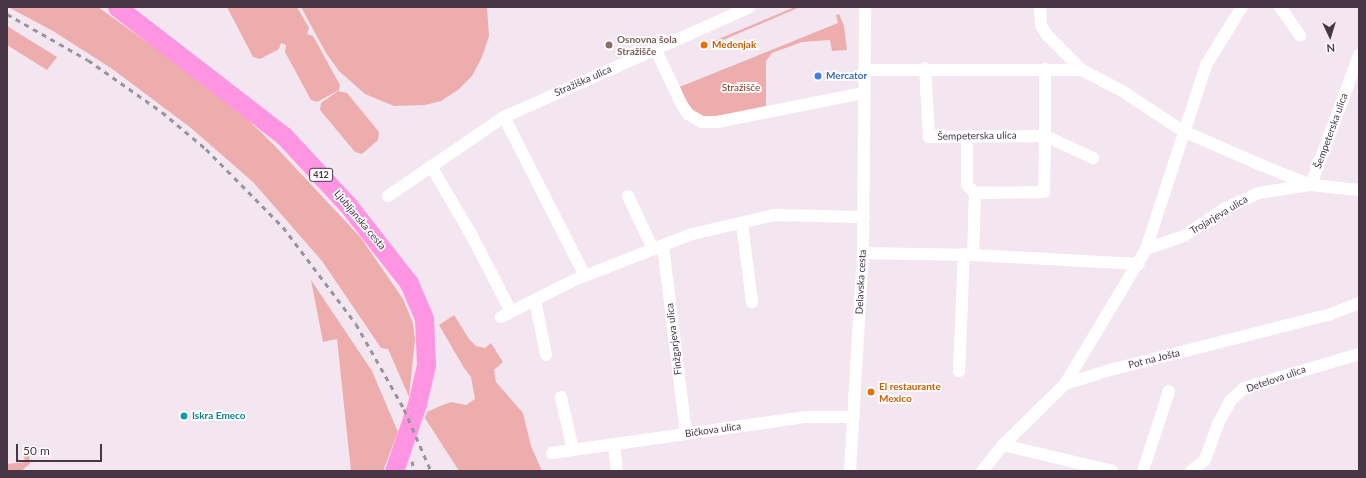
<!DOCTYPE html>
<html>
<head>
<meta charset="utf-8">
<style>
  body { margin:0 }
  #map { position:relative; width:1366px; height:478px; overflow:hidden; background:#f4e6f1; font-family:Lato,sans-serif }
  div>[style] { position:absolute }
  [style*='--x'] { left:calc(var(--x)*1px); top:calc(var(--y)*1px); width:calc(var(--w)*1px); rotate:calc(var(--a)*1deg) }
  .green>* { inset:0; background:#ecadac }
  .street>* { height:12px; margin:-6px; padding:0 6px; transform-origin:6px; border-radius:6px; background:#fff }
  .primary>* { height:19px; margin:-9.5px; padding:0 9.5px; transform-origin:9.5px; border-radius:9.5px; background:#ff95e2 }
  .rail>* { height:3px; margin-top:-1.5px; transform-origin:0; background:repeating-linear-gradient(90deg,#969696 0 5px,transparent 0 10px) }
  .dots>* { width:11px; height:11px; translate:-50% -50%; box-sizing:border-box; border:2px solid #fff; border-radius:50% }
  span { translate:-50% -50%; white-space:nowrap; text-align:center; line-height:1.15; -webkit-text-stroke:3.5px #fff; paint-order:stroke }
  .shield-label span { padding:1px 3px; background:#fff; border:1px solid; border-radius:3px; -webkit-text-stroke-width:0 }
  .shield-label { font-size:9px; color:#483545; font-weight:700 }
  .education-label { font-size:10px; color:#785e54; font-weight:700 }
  .left { translate:0 -50%; text-align:left }
  .food-label { font-size:10px; color:#c56008; font-weight:700 }
  .shop-label { font-size:10px; color:#366cbe; font-weight:700 }
  .street-label { font-size:10px; color:#483545 }
  .park-label { font-size:10px; color:#7e3423 }
  .culture-label { font-size:10px; color:#0d838f; font-weight:700 }
  .frame { position:absolute; inset:0; border:8px solid #483545; pointer-events:none }
  .north { position:absolute; left:1310px; top:16px; width:40px; height:40px; -webkit-text-stroke:3px #fff; paint-order:stroke; rotate:176deg; font-size:11px; font-weight:700; line-height:16px; text-align:center; color:#483545 }
  .north::after { content:''; display:block; margin:auto; width:14px; height:18px; background:#483545; clip-path:polygon(50% 0,100% 100%,50% 72%,0 100%) }
  .scale { position:absolute; left:16px; top:444px; width:86px; height:18px; box-sizing:border-box; border:2px solid #483545; border-top:0; padding-left:5px; font-size:12px; line-height:14px; white-space:nowrap; color:#483545; -webkit-text-stroke:3px #fff; paint-order:stroke }
</style>
</head>
<body>
<div id="map">
  <div class="green">
    <i style="clip-path:polygon(8px 7px,98px 7px,158px 50px,246px 118px,275px 146px,361px 238px,403px 299px,413px 323px,415px 340px,409px 397px,388px 349px,381px 348px,322px 261px,253px 182px,191px 128px,111px 68px,53px 31px)"></i>
    <i style="clip-path:polygon(227px 7px,297px 7px,309px 28px,307px 34px,313px 36px,340px 85px,339px 90px,317px 102px,311px 100px,285px 52px,286px 45px,281px 43px,279px 49px,260px 59px,253px 57px)"></i>
    <i style="clip-path:polygon(301px 7px,487px 7px,489px 36px,482px 57px,472px 76px,458px 90px,441px 101px,425px 105px,394px 106px,365px 94px,339px 71px,326px 53px)"></i>
    <i style="clip-path:polygon(795px 7px,800px 7px,716px 43px,714px 41px)"></i>
    <i style="clip-path:polygon(839px 14px,844px 26px,847px 50px,832px 51px,830px 40px,802px 42px,772px 53px,766px 61px,766px 106px,716px 118px,704px 117px,693px 113px,677px 88px,838px 23px,836px 15px)"></i>
    <i style="clip-path:polygon(7px 26px,57px 57px,47px 70px,7px 45px)"></i>
    <i style="clip-path:polygon(338px 91px,347px 93px,379px 132px,378px 140px,362px 154px,355px 152px,320px 110px,321px 103px)"></i>
    <i style="clip-path:polygon(311px 280px,372px 371px,398px 432px,383px 471px,351px 471px,337px 339px,323px 342px)"></i>
    <i style="clip-path:polygon(454px 315px,469px 339px,476px 346px,485px 348px,491px 343px,503px 362px,494px 370px,496px 382px,523px 413px,531px 446px,542px 471px,459px 471px,425px 418px,427px 412px,440px 406px,451px 402px,466px 405px,475px 399px,471px 377px,464px 368px,439px 325px)"></i>
    <i style="clip-path:polygon(24px 455px,29px 455px,30px 464px,21px 471px,7px 471px,7px 464px,25px 462px)"></i>
  </div>
  <div class="street">
    <i style="--x:1040;--y:7;--w:18;--a:87"></i>
    <i style="--x:1041;--y:25;--w:12;--a:59"></i>
    <i style="--x:1047;--y:35;--w:49;--a:45"></i>
    <i style="--x:1280;--y:7;--w:35;--a:55"></i>
    <i style="--x:655;--y:48;--w:63;--a:64.7"></i>
    <i style="--x:682;--y:105;--w:11;--a:56"></i>
    <i style="--x:688;--y:114;--w:16;--a:30"></i>
    <i style="--x:702;--y:122;--w:15;--a:0"></i>
    <i style="--x:717;--y:122;--w:150;--a:-11.2"></i>
    <i style="--x:925;--y:68;--w:69;--a:86.7"></i>
    <i style="--x:929;--y:137;--w:116;--a:-0.5"></i>
    <i style="--x:1045;--y:136;--w:67;--a:-90"></i>
    <i style="--x:864;--y:70;--w:218;--a:0"></i>
    <i style="--x:1082;--y:70;--w:45;--a:27.7"></i>
    <i style="--x:1122;--y:91;--w:73;--a:33.3"></i>
    <i style="--x:1183;--y:131;--w:85;--a:23.6"></i>
    <i style="--x:1261;--y:165;--w:54;--a:21.8"></i>
    <i style="--x:1311;--y:185;--w:48;--a:5.9"></i>
    <i style="--x:504;--y:117;--w:178;--a:63"></i>
    <i style="--x:967;--y:136;--w:49;--a:90"></i>
    <i style="--x:967;--y:185;--w:11;--a:45"></i>
    <i style="--x:975;--y:193;--w:62;--a:91.8"></i>
    <i style="--x:431;--y:166;--w:81;--a:59.6"></i>
    <i style="--x:472;--y:236;--w:85;--a:62.8"></i>
    <i style="--x:1311;--y:185;--w:139;--a:-69.7"></i>
    <i style="--x:975;--y:193;--w:69;--a:-0.8"></i>
    <i style="--x:1044;--y:192;--w:56;--a:-89"></i>
    <i style="--x:1045;--y:136;--w:53;--a:24.6"></i>
    <i style="--x:388;--y:196;--w:140;--a:-34.3"></i>
    <i style="--x:504;--y:117;--w:269;--a:-24.1"></i>
    <i style="--x:628;--y:196;--w:59;--a:64.7"></i>
    <i style="--x:742;--y:224;--w:79;--a:82.7"></i>
    <i style="--x:663;--y:246;--w:188;--a:83"></i>
    <i style="--x:1146;--y:249;--w:40;--a:-18.9"></i>
    <i style="--x:1184;--y:236;--w:48;--a:-34"></i>
    <i style="--x:1224;--y:209;--w:38;--a:-25"></i>
    <i style="--x:1258;--y:193;--w:53;--a:-8.7"></i>
    <i style="--x:863;--y:253;--w:110;--a:1"></i>
    <i style="--x:973;--y:255;--w:166;--a:3.1"></i>
    <i style="--x:535;--y:300;--w:56;--a:78.7"></i>
    <i style="--x:501;--y:317;--w:80;--a:-26.9"></i>
    <i style="--x:572;--y:281;--w:129;--a:-21.4"></i>
    <i style="--x:692;--y:234;--w:85;--a:-12.9"></i>
    <i style="--x:775;--y:215;--w:89;--a:1.3"></i>
    <i style="--x:959;--y:371;--w:117;--a:-87.6"></i>
    <i style="--x:1065;--y:384;--w:157;--a:-59"></i>
    <i style="--x:1146;--y:249;--w:194;--a:-71.9"></i>
    <i style="--x:1206;--y:65;--w:68;--a:-58.2"></i>
    <i style="--x:561;--y:397;--w:54;--a:77.2"></i>
    <i style="--x:614;--y:444;--w:27;--a:84"></i>
    <i style="--x:1003;--y:445;--w:112;--a:13.4"></i>
    <i style="--x:552;--y:453;--w:255;--a:-8.1"></i>
    <i style="--x:804;--y:417;--w:50;--a:0"></i>
    <i style="--x:850;--y:471;--w:218;--a:-86.6"></i>
    <i style="--x:863;--y:253;--w:246;--a:-89.5"></i>
    <i style="--x:982;--y:471;--w:33;--a:-51"></i>
    <i style="--x:1003;--y:445;--w:87;--a:-44.5"></i>
    <i style="--x:1065;--y:384;--w:47;--a:-17.3"></i>
    <i style="--x:1110;--y:370;--w:225;--a:-14.2"></i>
    <i style="--x:1328;--y:315;--w:33;--a:-21"></i>
    <i style="--x:1143;--y:471;--w:84;--a:-72"></i>
    <i style="--x:1191;--y:471;--w:18;--a:-38"></i>
    <i style="--x:1205;--y:460;--w:38;--a:-70"></i>
    <i style="--x:1218;--y:424;--w:26;--a:-62"></i>
    <i style="--x:1230;--y:401;--w:19;--a:-43"></i>
    <i style="--x:1244;--y:388;--w:120;--a:-16.5"></i>
  </div>
  <div class="primary">
    <i style="--x:117;--y:7;--w:211;--a:37.7"></i>
    <i style="--x:284;--y:136;--w:94;--a:47.2"></i>
    <i style="--x:348;--y:205;--w:99;--a:52"></i>
    <i style="--x:409;--y:283;--w:38;--a:67"></i>
    <i style="--x:424;--y:318;--w:47;--a:87.6"></i>
    <i style="--x:426;--y:365;--w:40;--a:103"></i>
    <i style="--x:417;--y:404;--w:71;--a:108.9"></i>
  </div>
  <div class="rail">
    <i style="--x:7;--y:14;--w:93;--a:29.6"></i>
    <i style="--x:88;--y:60;--w:90;--a:35.1"></i>
    <i style="--x:162;--y:112;--w:57;--a:40.1"></i>
    <i style="--x:206;--y:149;--w:110;--a:45.4"></i>
    <i style="--x:283;--y:227;--w:121;--a:53"></i>
    <i style="--x:356;--y:324;--w:98;--a:60.5"></i>
    <i style="--x:404;--y:409;--w:68;--a:66.5"></i>
    <i style="--x:412;--y:461;--w:10;--a:79"></i>
  </div>
  <div class="dots">
    <i style="left:609px;top:45px;background:#8d6e63"></i>
    <i style="left:704px;top:45px;background:#e8710a"></i>
    <i style="left:818px;top:76px;background:#3f7fe0"></i>
    <i style="left:871px;top:392px;background:#e8710a"></i>
    <i style="left:184px;top:416px;background:#0f9aa8"></i>
  </div>
  <div class="shield-label">
    <span style="left:321px;top:175px">412</span>
  </div>
  <div class="education-label">
    <span class="left" style="left:617px;top:45px">Osnovna šola<br>Stražišče</span>
  </div>
  <div class="food-label">
    <span class="left" style="left:712px;top:45px">Medenjak</span>
    <span class="left" style="left:879px;top:392px">El restaurante<br>Mexico</span>
  </div>
  <div class="shop-label">
    <span class="left" style="left:826px;top:76px">Mercator</span>
  </div>
  <div class="street-label">
    <span style="left:583px;top:81px;rotate:-24deg">Stražiška ulica</span>
    <span style="left:1331px;top:131px;rotate:-70deg">Šempeterska ulica</span>
    <span style="left:977px;top:136px;rotate:-1deg">Šempeterska ulica</span>
    <span style="left:1219px;top:215px;rotate:-31deg">Trojarjeva ulica</span>
    <span style="left:360px;top:220px;rotate:50deg">Ljubljanska cesta</span>
    <span style="left:861px;top:282px;rotate:-87deg">Delavska cesta</span>
    <span style="left:674px;top:339px;rotate:-97deg">Finžgarjeva ulica</span>
    <span style="left:1154px;top:359px;rotate:-14deg">Pot na Jošta</span>
    <span style="left:1276px;top:379px;rotate:-19deg">Detelova ulica</span>
    <span style="left:713px;top:430px;rotate:-8deg">Bičkova ulica</span>
  </div>
  <div class="park-label">
    <span style="left:741px;top:88px">Stražišče</span>
  </div>
  <div class="culture-label">
    <span class="left" style="left:192px;top:416px">Iskra Emeco</span>
  </div>
  <div class="frame"></div>
  <div class="north">N</div>
  <div class="scale">50 m</div>
</div>
</body>
</html>
